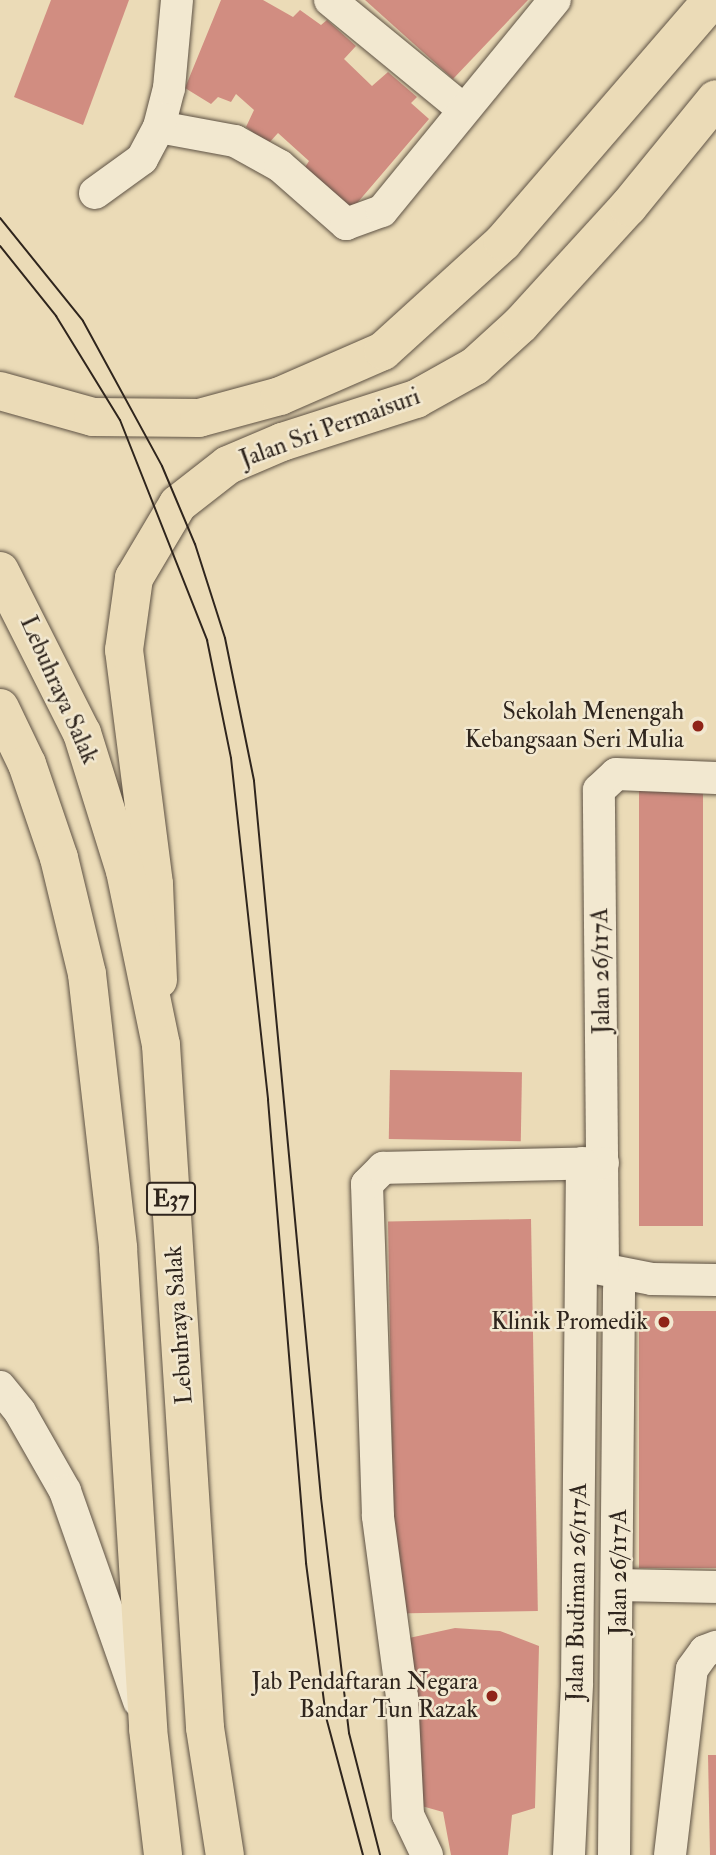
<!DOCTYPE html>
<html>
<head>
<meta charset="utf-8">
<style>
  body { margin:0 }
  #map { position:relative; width:716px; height:1855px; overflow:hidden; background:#ebdbb7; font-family:"IM FELL Double Pica",serif }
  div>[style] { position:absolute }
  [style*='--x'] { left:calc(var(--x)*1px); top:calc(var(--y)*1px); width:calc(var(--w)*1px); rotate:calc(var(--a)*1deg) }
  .building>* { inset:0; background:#d18d81; transform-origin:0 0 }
  .roads { filter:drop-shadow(0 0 2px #5e5244) drop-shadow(0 0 2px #5e5244) }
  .minor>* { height:32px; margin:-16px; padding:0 16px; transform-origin:16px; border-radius:16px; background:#f2e8d0 }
  .major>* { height:38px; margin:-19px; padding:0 19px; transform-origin:19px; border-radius:19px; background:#ebdbb7 }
  .highway>* { height:38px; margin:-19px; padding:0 19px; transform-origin:19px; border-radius:19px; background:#ebdbb7 }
  .tram>* { height:2px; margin:-1px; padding:0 1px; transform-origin:1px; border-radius:1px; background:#2f251d }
  .dots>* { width:19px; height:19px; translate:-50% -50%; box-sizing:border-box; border:4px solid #f2e8d0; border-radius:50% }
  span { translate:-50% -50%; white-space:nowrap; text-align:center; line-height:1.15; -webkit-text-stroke:5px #f2e8d0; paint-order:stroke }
  .shield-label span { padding:2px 5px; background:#f2e8d0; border:2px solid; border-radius:5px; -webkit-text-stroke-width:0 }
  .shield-label { font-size:23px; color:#2f251d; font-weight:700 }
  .street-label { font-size:24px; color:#2f251d }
  .poi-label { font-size:24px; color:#2f251d }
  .right { translate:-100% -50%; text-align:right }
</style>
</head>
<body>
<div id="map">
  <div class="building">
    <i style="clip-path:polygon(51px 0,129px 0,83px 125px,14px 97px)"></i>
    <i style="clip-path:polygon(221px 0,263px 0,293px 17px,300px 10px,321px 25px,327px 20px,356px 46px,344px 59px,372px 86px,388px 72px,417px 97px,411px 103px,429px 119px,352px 209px,300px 175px,309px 161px,278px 133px,268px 144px,246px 127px,254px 110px,236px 94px,231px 102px,218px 97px,211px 104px,185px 88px)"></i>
    <i style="clip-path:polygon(365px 0,528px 0,453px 79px)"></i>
    <i style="left:639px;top:788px;width:64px;height:438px"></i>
    <i style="left:390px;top:1070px;width:132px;height:69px;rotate:1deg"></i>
    <i style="left:531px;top:1219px;width:392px;height:143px;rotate:89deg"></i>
    <i style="left:639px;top:1311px;width:77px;height:257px"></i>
    <i style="clip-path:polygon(455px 1628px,500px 1631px,539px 1646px,535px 1808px,512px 1815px,508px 1855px,451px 1855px,443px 1812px,411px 1803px,409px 1638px)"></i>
    <i style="clip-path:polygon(708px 1755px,716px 1755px,716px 1855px,710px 1855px)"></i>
  </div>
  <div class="roads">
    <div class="minor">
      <i style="--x:330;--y:0;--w:173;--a:39.4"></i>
      <i style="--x:159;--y:127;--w:77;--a:10.4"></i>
      <i style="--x:235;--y:141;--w:51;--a:29.1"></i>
      <i style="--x:280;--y:166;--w:88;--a:41.3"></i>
      <i style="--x:346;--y:224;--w:38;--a:-20"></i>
      <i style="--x:382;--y:211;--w:273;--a:-50.7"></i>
      <i style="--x:95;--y:193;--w:58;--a:-35.9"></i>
      <i style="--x:142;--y:159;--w:36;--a:-62"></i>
      <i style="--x:159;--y:127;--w:40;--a:-75.6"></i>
      <i style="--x:169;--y:88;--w:88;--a:-84.8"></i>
      <i style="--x:596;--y:1268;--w:57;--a:11.1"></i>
      <i style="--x:652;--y:1279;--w:64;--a:0.9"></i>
      <i style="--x:603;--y:1268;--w:478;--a:-90.5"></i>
      <i style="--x:599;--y:790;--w:23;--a:-43"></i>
      <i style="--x:616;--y:774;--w:100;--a:2.3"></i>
      <i style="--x:0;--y:1387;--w:32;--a:51"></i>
      <i style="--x:20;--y:1412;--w:91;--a:60.3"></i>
      <i style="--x:65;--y:1491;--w:223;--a:70.6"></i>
      <i style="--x:619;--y:1585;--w:97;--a:1.2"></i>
      <i style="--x:427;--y:1855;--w:44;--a:-115.4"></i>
      <i style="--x:408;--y:1815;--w:118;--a:-92.9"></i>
      <i style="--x:402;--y:1697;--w:183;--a:-97.6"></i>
      <i style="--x:378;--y:1516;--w:332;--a:-91.9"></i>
      <i style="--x:367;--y:1184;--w:23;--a:-45"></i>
      <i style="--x:383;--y:1168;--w:220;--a:-1.3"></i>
      <i style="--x:569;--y:1855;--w:172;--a:-87.3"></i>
      <i style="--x:577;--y:1683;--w:520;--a:-89.45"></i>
      <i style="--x:614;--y:1855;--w:566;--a:-89.49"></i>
      <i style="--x:670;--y:1855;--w:187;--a:-83.3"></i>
      <i style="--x:692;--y:1669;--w:22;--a:-54"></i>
      <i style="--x:705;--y:1651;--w:12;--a:-20"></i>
    </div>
    <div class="major">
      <i style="--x:0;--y:391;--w:97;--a:15.6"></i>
      <i style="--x:93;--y:417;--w:106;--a:0.5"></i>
      <i style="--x:199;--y:418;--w:84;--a:-15.2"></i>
      <i style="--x:280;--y:396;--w:112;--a:-23.6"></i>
      <i style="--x:383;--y:351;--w:162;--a:-42.2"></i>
      <i style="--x:503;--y:242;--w:320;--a:-49.2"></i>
      <i style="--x:158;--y:980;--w:96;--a:-92.4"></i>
      <i style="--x:154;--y:884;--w:236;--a:-97.3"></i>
      <i style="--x:124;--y:650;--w:73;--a:-82.1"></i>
      <i style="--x:134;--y:578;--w:86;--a:-59.3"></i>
      <i style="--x:178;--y:504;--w:63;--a:-38"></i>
      <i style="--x:228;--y:465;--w:59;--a:-23.1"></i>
      <i style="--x:282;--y:442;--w:141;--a:-17.8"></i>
      <i style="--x:416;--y:399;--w:68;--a:-29.2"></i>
      <i style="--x:475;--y:366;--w:62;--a:-42.4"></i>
      <i style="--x:521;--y:324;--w:159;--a:-47.6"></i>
      <i style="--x:628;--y:207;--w:139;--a:-50.8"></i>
    </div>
    <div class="highway">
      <i style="--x:0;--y:571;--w:182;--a:63.2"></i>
      <i style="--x:82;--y:733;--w:145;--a:72.7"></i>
      <i style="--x:125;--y:871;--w:178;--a:78.3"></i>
      <i style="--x:161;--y:1045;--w:684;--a:86.31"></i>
      <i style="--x:205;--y:1728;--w:129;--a:81.1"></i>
      <i style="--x:0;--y:708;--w:62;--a:64.3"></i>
      <i style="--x:27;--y:764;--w:99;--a:71.2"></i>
      <i style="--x:59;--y:858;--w:119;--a:76.4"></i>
      <i style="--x:87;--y:974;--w:276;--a:83.5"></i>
      <i style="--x:118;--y:1248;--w:482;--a:86.4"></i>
      <i style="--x:148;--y:1729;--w:127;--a:83.2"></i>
    </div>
  </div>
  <div class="tram">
    <i style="--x:0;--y:218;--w:132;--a:51.1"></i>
    <i style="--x:83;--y:321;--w:165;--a:61.4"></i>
    <i style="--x:162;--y:466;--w:85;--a:67.1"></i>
    <i style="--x:195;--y:544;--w:99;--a:72.3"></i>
    <i style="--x:225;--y:638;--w:146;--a:78.5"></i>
    <i style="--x:254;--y:781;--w:720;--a:84.66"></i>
    <i style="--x:321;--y:1498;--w:237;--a:83.2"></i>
    <i style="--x:349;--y:1733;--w:126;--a:75.7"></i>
    <i style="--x:0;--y:246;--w:90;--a:51.3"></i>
    <i style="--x:56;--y:316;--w:122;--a:58.4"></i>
    <i style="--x:120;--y:420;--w:237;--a:68.4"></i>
    <i style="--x:207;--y:640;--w:120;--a:78.5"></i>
    <i style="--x:231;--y:758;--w:344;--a:83.8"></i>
    <i style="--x:268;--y:1100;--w:465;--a:85.3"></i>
    <i style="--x:306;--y:1563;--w:155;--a:82.6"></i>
    <i style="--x:326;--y:1717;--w:143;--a:75"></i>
  </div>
  <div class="dots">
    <i style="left:698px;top:726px;background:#8f2418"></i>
    <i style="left:664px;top:1322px;background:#8f2418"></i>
    <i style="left:492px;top:1696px;background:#8f2418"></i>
  </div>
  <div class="shield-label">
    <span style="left:171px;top:1199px">E37</span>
  </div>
  <div class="street-label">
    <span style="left:330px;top:428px;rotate:-20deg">Jalan Sri Permaisuri</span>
    <span style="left:59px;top:690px;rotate:66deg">Lebuhraya Salak</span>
    <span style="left:601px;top:971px;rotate:-91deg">Jalan 26/117A</span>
    <span style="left:179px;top:1325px;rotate:-94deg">Lebuhraya Salak</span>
    <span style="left:619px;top:1572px;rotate:-90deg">Jalan 26/117A</span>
    <span style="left:577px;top:1592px;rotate:-89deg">Jalan Budiman 26/117A</span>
  </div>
  <div class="poi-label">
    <span class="right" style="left:684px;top:726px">Sekolah Menengah<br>Kebangsaan Seri Mulia</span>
    <span class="right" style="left:648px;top:1322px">Klinik Promedik</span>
    <span class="right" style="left:478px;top:1696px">Jab Pendaftaran Negara<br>Bandar Tun Razak</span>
  </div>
</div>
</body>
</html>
